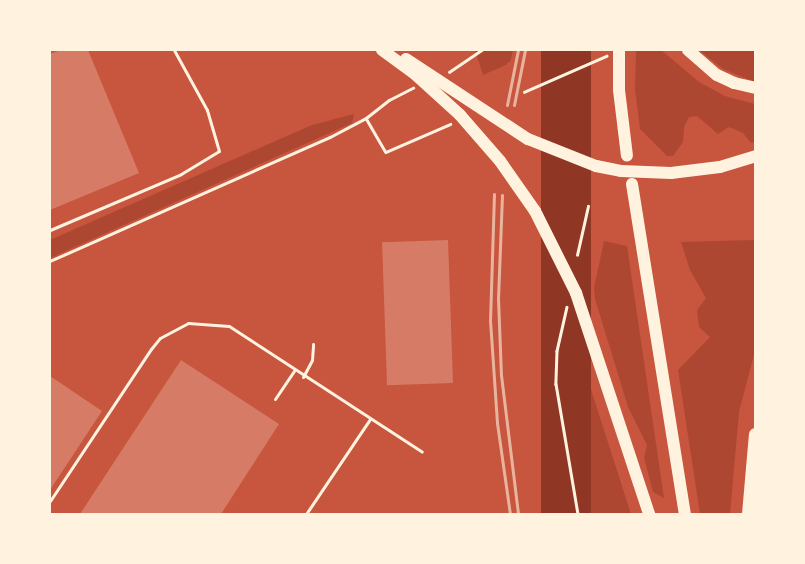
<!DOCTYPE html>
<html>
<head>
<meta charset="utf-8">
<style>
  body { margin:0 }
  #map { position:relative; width:805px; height:564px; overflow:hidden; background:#c8553d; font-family:"Noto Serif",serif }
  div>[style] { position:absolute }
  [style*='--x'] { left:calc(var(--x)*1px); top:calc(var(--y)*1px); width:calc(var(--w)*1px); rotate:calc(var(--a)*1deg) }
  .green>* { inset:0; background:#ae4732 }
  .water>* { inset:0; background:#8f3625; transform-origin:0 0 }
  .pier>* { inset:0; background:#c8553d }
  .building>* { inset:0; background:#d67c66; transform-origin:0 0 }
  .path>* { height:2.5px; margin:-1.25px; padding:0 1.25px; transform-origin:1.25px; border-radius:1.25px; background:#fff3e0 }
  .service>* { height:3px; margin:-1.5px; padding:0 1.5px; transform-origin:1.5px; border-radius:1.5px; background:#fff3e0 }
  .motorway>* { height:12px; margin:-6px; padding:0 6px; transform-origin:6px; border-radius:6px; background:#fff3e0 }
  .rail>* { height:3px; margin:-1.5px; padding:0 1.5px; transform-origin:1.5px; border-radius:1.5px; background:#e9b49f }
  span { translate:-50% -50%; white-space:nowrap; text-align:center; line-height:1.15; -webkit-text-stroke:3px #fff3e0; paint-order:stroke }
  .frame { position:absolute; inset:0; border:51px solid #fff3e0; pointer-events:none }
</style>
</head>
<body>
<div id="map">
  <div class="green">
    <i style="clip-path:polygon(475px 50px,513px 50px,510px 63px,483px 75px)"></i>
    <i style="clip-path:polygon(636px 50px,661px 50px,699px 82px,725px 96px,755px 104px,755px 142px,751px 143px,743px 133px,729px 127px,718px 134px,697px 116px,689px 117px,684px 127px,683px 142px,673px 156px,667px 156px,640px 129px,635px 89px)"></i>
    <i style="clip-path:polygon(699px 50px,755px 50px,755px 82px,723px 69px)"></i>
    <i style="clip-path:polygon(354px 114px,352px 123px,50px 258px,50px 240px,312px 125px)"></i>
    <i style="clip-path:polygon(755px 240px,755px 351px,739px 412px,730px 514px,700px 514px,678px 370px,710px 337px,699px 327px,697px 310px,706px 298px,690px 270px,681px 242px)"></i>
    <i style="clip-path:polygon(604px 241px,627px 246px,664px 498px,653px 492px,644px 458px,647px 445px,628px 407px,595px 299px,594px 288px)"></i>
    <i style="clip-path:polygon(578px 345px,594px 399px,631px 514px,587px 514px,562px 379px)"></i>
  </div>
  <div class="water">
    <i style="left:541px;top:50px;width:50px;height:536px"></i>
  </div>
  <div class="pier">
    <i style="clip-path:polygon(529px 53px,523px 82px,500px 92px,507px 63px)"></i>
  </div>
  <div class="building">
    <i style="clip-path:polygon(61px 50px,88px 50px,139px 173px,50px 210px,50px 54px)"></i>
    <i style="left:448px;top:240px;width:143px;height:66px;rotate:88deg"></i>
    <i style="clip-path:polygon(181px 360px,279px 424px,221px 514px,80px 514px)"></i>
    <i style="clip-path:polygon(50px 376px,102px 411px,50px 490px)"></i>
  </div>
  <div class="path">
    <i style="--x:449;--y:72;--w:40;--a:-34"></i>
    <i style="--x:524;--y:92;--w:90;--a:-23.7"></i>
    <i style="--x:366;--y:118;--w:29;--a:-38"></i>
    <i style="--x:389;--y:100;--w:27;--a:-27"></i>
    <i style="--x:577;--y:255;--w:50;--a:-77.3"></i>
    <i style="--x:50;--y:261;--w:306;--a:-23.9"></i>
    <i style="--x:330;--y:137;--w:41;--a:-27.8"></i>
    <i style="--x:366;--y:118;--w:39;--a:60"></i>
    <i style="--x:386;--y:152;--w:70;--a:-23.6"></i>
    <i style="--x:567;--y:307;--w:45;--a:102.8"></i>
    <i style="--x:557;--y:351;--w:33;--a:92"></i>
    <i style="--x:556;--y:384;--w:132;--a:80.4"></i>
  </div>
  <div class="service">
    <i style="--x:50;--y:230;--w:142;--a:-23.1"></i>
    <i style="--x:181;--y:174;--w:44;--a:-31.2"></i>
    <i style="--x:219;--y:151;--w:43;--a:-106.3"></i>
    <i style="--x:207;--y:110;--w:68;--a:-118.8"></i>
    <i style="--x:303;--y:377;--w:19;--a:-62"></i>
    <i style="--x:312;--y:360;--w:16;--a:-86"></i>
    <i style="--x:275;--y:399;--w:34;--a:-56"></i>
    <i style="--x:50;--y:501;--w:182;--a:-56.4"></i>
    <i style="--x:151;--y:349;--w:14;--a:-51"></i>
    <i style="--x:160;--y:338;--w:32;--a:-28"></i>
    <i style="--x:188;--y:323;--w:41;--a:4.2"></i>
    <i style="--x:229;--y:326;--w:230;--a:33.1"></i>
    <i style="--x:306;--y:514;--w:115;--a:-56"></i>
  </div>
  <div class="motorway">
    <i style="--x:382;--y:50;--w:41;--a:36"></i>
    <i style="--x:415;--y:74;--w:61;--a:42.3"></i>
    <i style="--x:460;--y:115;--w:61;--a:49"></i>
    <i style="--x:500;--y:161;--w:61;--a:55"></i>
    <i style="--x:535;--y:211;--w:92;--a:63.4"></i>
    <i style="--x:576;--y:293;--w:233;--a:71.7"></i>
    <i style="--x:619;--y:50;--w:40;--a:90"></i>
    <i style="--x:619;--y:90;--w:66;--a:83.1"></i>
    <i style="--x:688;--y:50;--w:38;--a:41"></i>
    <i style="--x:717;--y:75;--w:19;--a:25"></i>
    <i style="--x:734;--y:83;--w:22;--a:13"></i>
    <i style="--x:406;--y:59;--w:146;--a:33.3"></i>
    <i style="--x:528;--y:139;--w:73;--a:21.7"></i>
    <i style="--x:596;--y:166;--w:25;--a:11"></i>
    <i style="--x:621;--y:171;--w:50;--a:2.3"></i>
    <i style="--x:671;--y:173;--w:49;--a:-7"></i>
    <i style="--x:720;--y:167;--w:37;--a:-17"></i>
    <i style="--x:632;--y:184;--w:334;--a:80.9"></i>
    <i style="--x:748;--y:514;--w:80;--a:-85"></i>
  </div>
  <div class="rail">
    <i style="--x:507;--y:105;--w:56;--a:-78.7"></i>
    <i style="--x:514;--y:105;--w:56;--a:-78.7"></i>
    <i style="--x:494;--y:194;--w:126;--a:91.8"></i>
    <i style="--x:490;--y:320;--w:103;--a:86.1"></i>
    <i style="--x:497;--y:423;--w:92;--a:81.9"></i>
    <i style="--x:502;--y:195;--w:103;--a:92.2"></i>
    <i style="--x:498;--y:298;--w:77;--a:87.8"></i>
    <i style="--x:501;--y:375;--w:140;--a:83"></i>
  </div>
  <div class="frame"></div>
</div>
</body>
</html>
